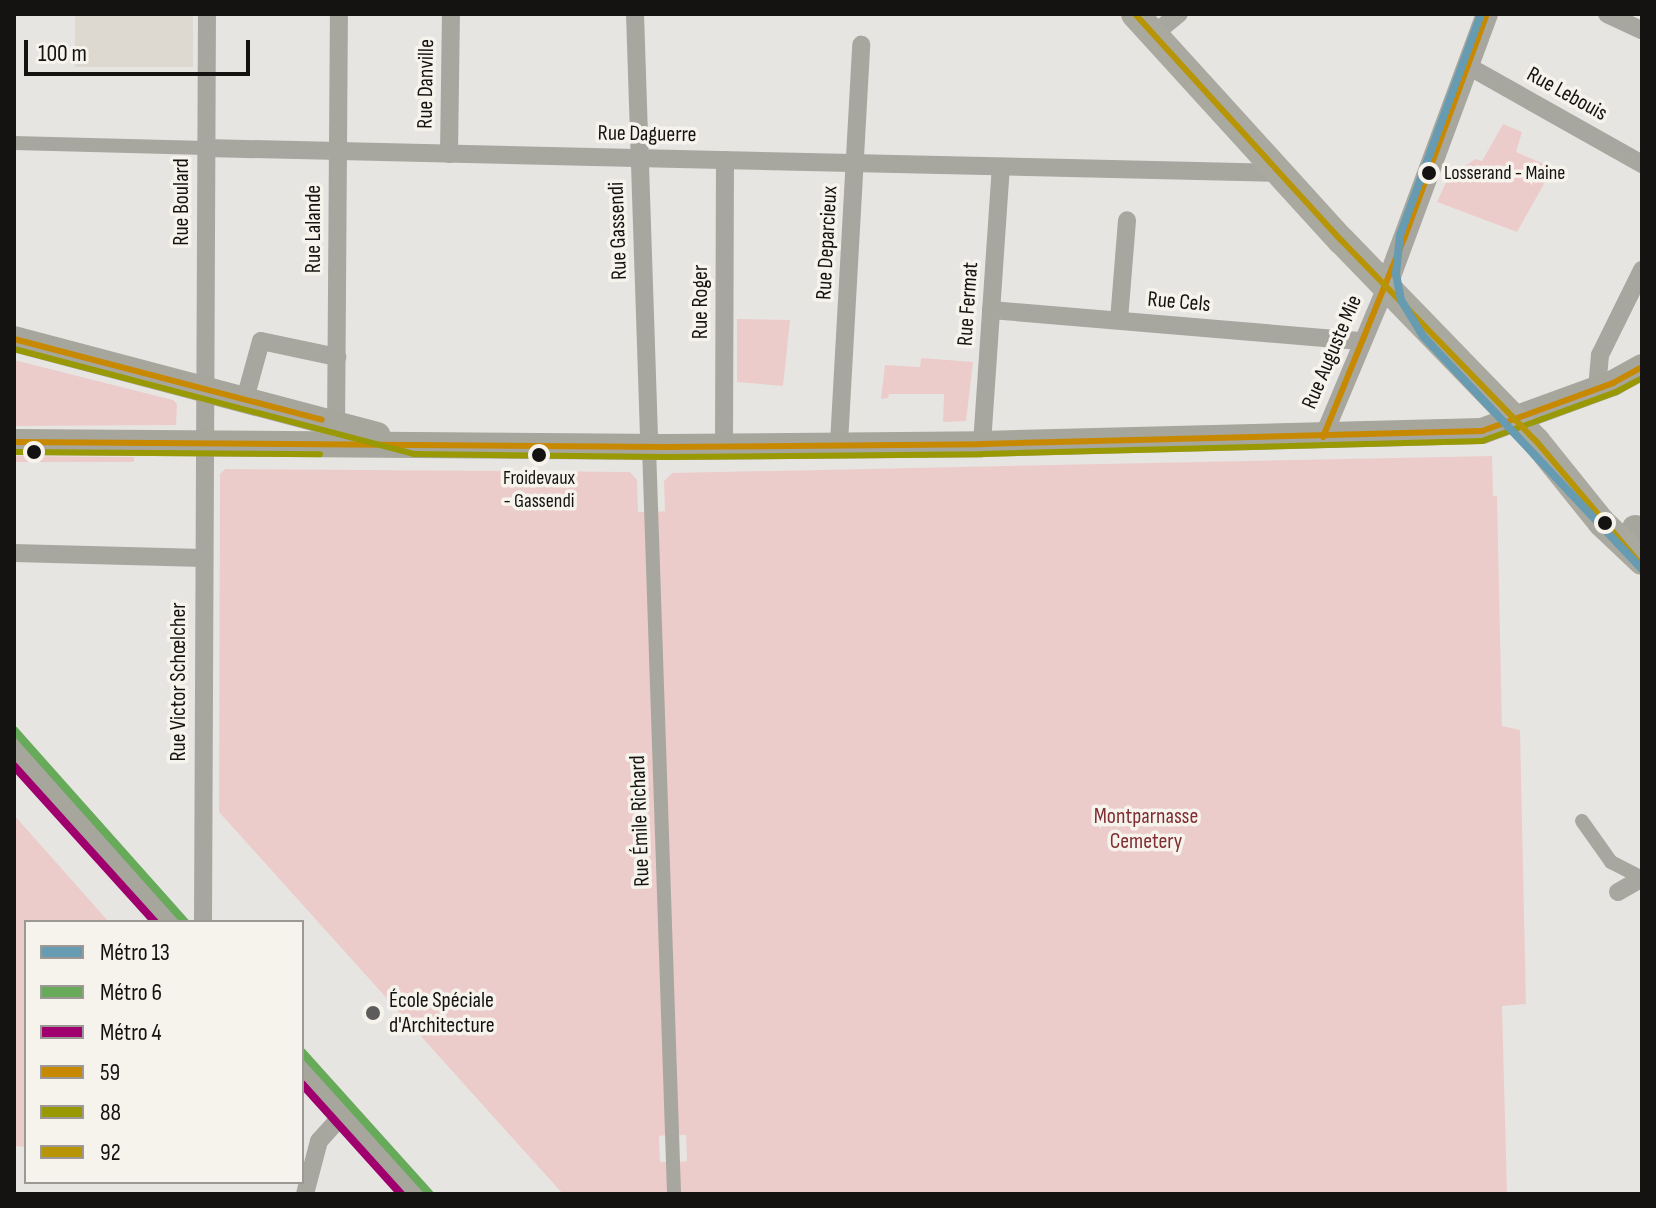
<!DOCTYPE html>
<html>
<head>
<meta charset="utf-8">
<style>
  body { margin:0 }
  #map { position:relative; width:1656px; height:1208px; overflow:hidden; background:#e7e5e2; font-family:"Sofia Sans Condensed",sans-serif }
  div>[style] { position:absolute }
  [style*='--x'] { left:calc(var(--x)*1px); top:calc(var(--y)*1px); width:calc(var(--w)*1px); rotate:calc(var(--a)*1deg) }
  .built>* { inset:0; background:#ddd9d1; transform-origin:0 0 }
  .green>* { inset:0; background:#ecccca }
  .pedestrian>* { height:14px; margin:-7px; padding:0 7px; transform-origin:7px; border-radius:7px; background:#a7a79f }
  .minor>* { height:18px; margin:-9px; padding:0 9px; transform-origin:9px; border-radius:9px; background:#a7a79f }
  .tertiary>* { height:22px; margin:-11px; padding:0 11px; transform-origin:11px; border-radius:11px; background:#a7a79f }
  .secondary>* { height:26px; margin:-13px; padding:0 13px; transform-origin:13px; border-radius:13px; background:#a6a69c }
  .primary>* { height:28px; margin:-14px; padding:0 14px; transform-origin:14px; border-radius:14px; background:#a9a9a0 }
  .bus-1>* { height:6px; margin:-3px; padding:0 3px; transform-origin:3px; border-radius:3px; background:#c88902 }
  .bus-2>* { height:6px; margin:-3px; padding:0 3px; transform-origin:3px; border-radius:3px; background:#999905 }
  .bus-3>* { height:6px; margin:-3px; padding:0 3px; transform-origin:3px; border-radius:3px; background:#b89506 }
  .metro-1>* { height:8px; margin:-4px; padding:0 4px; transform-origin:4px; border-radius:4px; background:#669bb1 }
  .metro-2>* { height:8px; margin:-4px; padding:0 4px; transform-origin:4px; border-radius:4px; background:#66aa5a }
  .metro-3>* { height:8px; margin:-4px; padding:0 4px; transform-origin:4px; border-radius:4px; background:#a0006e }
  .dots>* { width:22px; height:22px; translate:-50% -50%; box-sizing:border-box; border:4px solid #f6f3ed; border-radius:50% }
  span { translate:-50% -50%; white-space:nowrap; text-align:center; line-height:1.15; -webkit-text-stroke:7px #f6f3ed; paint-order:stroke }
  .bus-label { font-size:20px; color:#141311 }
  .left { translate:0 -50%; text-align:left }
  .street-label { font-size:22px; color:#141311 }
  .park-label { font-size:22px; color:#802e32 }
  .poi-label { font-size:22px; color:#141311 }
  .frame { position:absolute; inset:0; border:16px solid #141311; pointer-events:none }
  .legend { position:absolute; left:24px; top:920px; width:280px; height:264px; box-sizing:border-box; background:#f6f3ed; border:2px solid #9c9995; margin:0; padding:10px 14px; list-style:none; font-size:24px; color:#141311 }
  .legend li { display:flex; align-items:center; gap:16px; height:40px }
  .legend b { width:40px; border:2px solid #9c9995 }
  .scale { position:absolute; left:24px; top:40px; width:226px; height:36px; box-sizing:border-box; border:4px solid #141311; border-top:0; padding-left:10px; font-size:24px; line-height:28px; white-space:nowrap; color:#141311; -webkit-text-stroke:6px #f6f3ed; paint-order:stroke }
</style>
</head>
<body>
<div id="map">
  <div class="built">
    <i style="left:75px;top:14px;width:118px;height:53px"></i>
  </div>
  <div class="green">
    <i style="clip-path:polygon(1503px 124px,1522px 132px,1516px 152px,1553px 168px,1517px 232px,1437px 202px,1447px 180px,1475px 159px,1482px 161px)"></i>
    <i style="clip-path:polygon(737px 319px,790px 320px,783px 386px,737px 382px)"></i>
    <i style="clip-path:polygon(921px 358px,973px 362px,966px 421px,943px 422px,944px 394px,889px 394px,888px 398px,881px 399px,885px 365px,920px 367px)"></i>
    <i style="clip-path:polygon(14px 360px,173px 400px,177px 404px,176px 425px,14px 426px)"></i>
    <i style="clip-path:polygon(14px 456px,134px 457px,134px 462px,14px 462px)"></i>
    <i style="clip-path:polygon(1492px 456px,1493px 496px,1497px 496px,1502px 726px,1520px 730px,1526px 1004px,1502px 1006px,1507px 1194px,680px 1194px,679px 1162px,687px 1161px,686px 1135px,677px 1135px,657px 512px,665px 511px,664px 481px,672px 473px)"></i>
    <i style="clip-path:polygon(225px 469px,630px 472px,637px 480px,638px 512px,646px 512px,666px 1135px,659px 1136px,660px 1162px,667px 1162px,668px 1194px,563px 1194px,219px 812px,220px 474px)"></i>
    <i style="clip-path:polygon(14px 815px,109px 922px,26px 922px,26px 1147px,14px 1146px)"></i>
  </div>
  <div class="pedestrian">
    <i style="--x:14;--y:143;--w:192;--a:1.5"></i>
    <i style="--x:649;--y:447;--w:747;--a:88.08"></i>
    <i style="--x:1582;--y:821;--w:50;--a:54.7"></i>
    <i style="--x:1611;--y:862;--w:34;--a:27"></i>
  </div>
  <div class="minor">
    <i style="--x:635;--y:14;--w:433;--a:88.1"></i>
    <i style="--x:1607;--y:14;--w:38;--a:25"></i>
    <i style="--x:1154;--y:34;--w:32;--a:-39"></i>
    <i style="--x:1468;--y:66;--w:200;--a:29.4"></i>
    <i style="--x:206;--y:148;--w:1074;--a:1.33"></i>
    <i style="--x:449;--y:154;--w:140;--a:-89.2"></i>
    <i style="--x:991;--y:310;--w:373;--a:4.8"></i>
    <i style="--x:1119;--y:320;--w:100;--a:-85.4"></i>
    <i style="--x:1597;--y:389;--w:34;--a:-85"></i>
    <i style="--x:1600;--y:355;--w:95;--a:-63.7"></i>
    <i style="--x:245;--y:399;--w:60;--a:-74.6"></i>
    <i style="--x:261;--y:341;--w:78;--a:11.9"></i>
    <i style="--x:336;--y:433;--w:419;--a:-89.6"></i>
    <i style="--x:1323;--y:437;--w:163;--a:-67.2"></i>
    <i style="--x:839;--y:443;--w:399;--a:-86.8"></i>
    <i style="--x:982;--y:444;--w:278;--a:-86.1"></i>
    <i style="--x:724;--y:445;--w:285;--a:-89.8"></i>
    <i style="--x:14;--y:553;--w:189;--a:1.5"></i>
    <i style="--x:1618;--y:892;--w:28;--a:-30"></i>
    <i style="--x:203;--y:922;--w:908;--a:-89.75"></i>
    <i style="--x:305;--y:1194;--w:55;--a:-75.2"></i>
    <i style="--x:319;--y:1141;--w:36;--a:-48"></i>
  </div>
  <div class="tertiary">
    <i style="--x:1386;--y:287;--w:291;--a:-69.7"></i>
  </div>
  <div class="secondary">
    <i style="--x:14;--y:339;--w:376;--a:14.8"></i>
    <i style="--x:14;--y:442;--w:652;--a:0.44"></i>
    <i style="--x:666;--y:447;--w:316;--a:-0.5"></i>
    <i style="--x:982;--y:444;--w:500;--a:-1.49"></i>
    <i style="--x:1482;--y:431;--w:140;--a:-20.1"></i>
    <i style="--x:1613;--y:383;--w:33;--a:-29"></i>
    <i style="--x:1635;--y:528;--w:7;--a:8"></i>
    <i style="--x:14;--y:747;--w:235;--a:48.1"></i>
    <i style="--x:302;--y:1069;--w:168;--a:48.1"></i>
  </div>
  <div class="primary">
    <i style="--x:1135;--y:14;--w:306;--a:47.7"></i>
    <i style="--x:1341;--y:240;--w:280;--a:45.9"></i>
    <i style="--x:1536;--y:441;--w:105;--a:51.2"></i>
    <i style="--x:1602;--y:523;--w:55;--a:43.5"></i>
  </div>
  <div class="bus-1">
    <i style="--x:14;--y:339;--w:318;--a:14.7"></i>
    <i style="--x:1323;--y:437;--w:214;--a:-67.8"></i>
    <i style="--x:1404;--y:239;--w:240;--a:-69.8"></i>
    <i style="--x:14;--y:442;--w:652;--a:0.44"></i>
    <i style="--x:666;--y:447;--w:316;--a:-0.5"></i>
    <i style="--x:982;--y:444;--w:500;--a:-1.49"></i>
    <i style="--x:1482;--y:431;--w:140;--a:-20.1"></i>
    <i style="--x:1613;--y:383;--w:33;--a:-29"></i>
  </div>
  <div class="bus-2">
    <i style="--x:14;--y:349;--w:414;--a:14.7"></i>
    <i style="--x:414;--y:454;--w:252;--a:0.7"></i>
    <i style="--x:666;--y:457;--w:316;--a:-0.5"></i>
    <i style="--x:982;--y:454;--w:500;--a:-1.49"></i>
    <i style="--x:1482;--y:441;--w:143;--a:-20.1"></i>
    <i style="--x:1616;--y:392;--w:30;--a:-28"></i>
    <i style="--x:14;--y:452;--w:306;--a:0.4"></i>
  </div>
  <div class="bus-3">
    <i style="--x:1135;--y:14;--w:306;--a:47.7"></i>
    <i style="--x:1341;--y:240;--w:280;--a:45.9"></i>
    <i style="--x:1536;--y:441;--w:164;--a:49.7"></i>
  </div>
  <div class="metro-1">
    <i style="--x:1481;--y:14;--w:235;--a:110.1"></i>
    <i style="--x:1400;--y:235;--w:39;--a:96"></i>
    <i style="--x:1396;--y:274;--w:26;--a:79"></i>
    <i style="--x:1401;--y:300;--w:42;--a:58.6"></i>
    <i style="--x:1423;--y:336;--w:320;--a:46.8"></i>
  </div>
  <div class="metro-2">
    <i style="--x:14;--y:730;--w:257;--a:48.3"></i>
    <i style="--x:302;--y:1052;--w:191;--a:48"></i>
  </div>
  <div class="metro-3">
    <i style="--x:14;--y:766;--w:210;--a:47.9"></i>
    <i style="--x:302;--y:1084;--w:148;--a:48"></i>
  </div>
  <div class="dots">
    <i style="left:1429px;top:173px;background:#141311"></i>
    <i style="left:34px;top:452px;background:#141311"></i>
    <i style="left:539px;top:455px;background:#141311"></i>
    <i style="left:1605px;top:523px;background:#141311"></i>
    <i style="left:373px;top:1013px;background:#5e5c5a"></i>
  </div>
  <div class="bus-label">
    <span class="left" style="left:1444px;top:173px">Losserand - Maine</span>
    <span style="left:539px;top:490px">Froidevaux<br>- Gassendi</span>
  </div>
  <div class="street-label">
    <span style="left:426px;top:84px;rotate:-89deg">Rue Danville</span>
    <span style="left:1567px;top:94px;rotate:29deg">Rue Lebouis</span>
    <span style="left:647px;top:134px;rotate:1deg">Rue Daguerre</span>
    <span style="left:182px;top:202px;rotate:-90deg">Rue Boulard</span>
    <span style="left:314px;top:229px;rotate:-90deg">Rue Lalande</span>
    <span style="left:618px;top:231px;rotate:-92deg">Rue Gassendi</span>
    <span style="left:827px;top:243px;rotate:-87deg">Rue Deparcieux</span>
    <span style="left:701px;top:302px;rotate:-90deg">Rue Roger</span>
    <span style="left:1179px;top:302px;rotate:5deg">Rue Cels</span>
    <span style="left:968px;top:304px;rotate:-86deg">Rue Fermat</span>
    <span style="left:1332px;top:352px;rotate:-67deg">Rue Auguste Mie</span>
    <span style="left:179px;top:682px;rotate:-90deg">Rue Victor Schœlcher</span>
    <span style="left:640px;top:821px;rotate:-92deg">Rue Émile Richard</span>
  </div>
  <div class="park-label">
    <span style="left:1146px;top:829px">Montparnasse<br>Cemetery</span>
  </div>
  <div class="poi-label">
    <span class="left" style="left:389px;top:1013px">École Spéciale<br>d'Architecture</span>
  </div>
  <div class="frame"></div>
  <ul class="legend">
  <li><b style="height:10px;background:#669bb1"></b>Métro 13</li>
  <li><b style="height:10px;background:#66aa5a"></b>Métro 6</li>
  <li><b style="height:10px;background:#a0006e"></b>Métro 4</li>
  <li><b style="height:10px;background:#c88902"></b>59</li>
  <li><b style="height:10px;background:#999905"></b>88</li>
  <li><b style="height:10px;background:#b89506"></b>92</li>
  </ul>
  <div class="scale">100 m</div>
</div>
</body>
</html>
